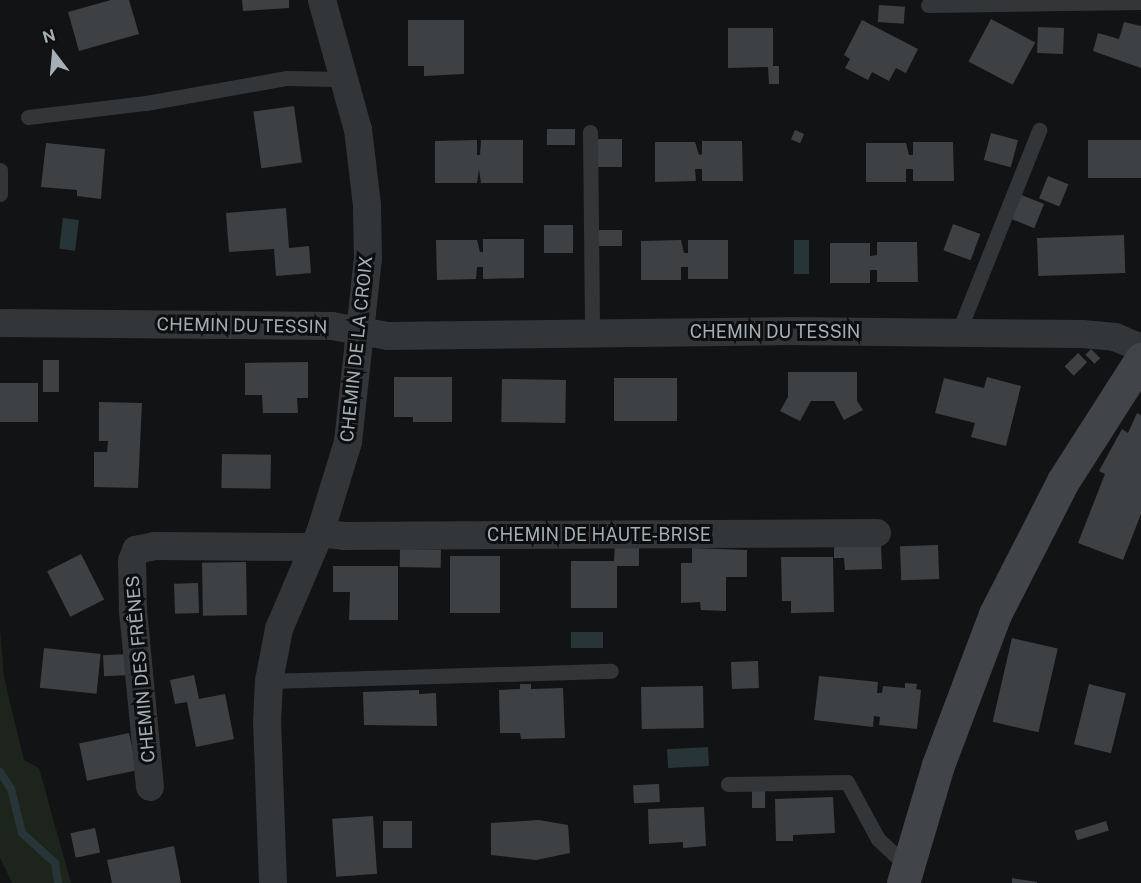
<!DOCTYPE html>
<html>
<head>
<meta charset="utf-8">
<style>
  body { margin:0 }
  #map { position:relative; width:1141px; height:883px; overflow:hidden; background:#121314; font-family:"Public Sans",sans-serif }
  div>[style] { position:absolute }
  [style*='--x'] { left:calc(var(--x)*1px); top:calc(var(--y)*1px); width:calc(var(--w)*1px); rotate:calc(var(--a)*1deg) }
  .green>* { inset:0; background:#1d241c }
  .water>* { inset:0; background:#283538; transform-origin:0 0 }
  .stream>* { height:8px; margin:-4px; padding:0 4px; transform-origin:4px; border-radius:4px; background:#283538 }
  .building>* { inset:0; background:#3e4144; transform-origin:0 0 }
  .lane>* { height:15px; margin:-7.5px; padding:0 7.5px; transform-origin:7.5px; border-radius:7.5px; background:#333639 }
  .street>* { height:28px; margin:-14px; padding:0 14px; transform-origin:14px; border-radius:14px; background:#333639 }
  .secondary>* { height:33px; margin:-16.5px; padding:0 16.5px; transform-origin:16.5px; border-radius:16.5px; background:#414549 }
  span { translate:-50% -50%; white-space:nowrap; text-align:center; line-height:1.15; -webkit-text-stroke:6px #0d0e0f; paint-order:stroke }
  .street-label { font-size:18px; color:#a3aeb5 }
  .north { position:absolute; left:24px; top:24px; width:60px; height:60px; -webkit-text-stroke:4px #0d0e0f; paint-order:stroke; rotate:344deg; font-size:16px; font-weight:700; line-height:24px; text-align:center; color:#a3aeb5 }
  .north::after { content:''; display:block; margin:auto; width:21px; height:27px; background:#a3aeb5; clip-path:polygon(50% 0,100% 100%,50% 72%,0 100%) }
</style>
</head>
<body>
<div id="map">
  <div class="green">
    <i style="clip-path:polygon(0 630px,4px 677px,24px 760px,39px 768px,71px 883px,12px 883px,0 858px)"></i>
  </div>
  <div class="water">
    <i style="left:63px;top:218px;width:16px;height:31px;rotate:7deg"></i>
    <i style="left:794px;top:240px;width:15px;height:34px"></i>
    <i style="left:571px;top:632px;width:32px;height:16px"></i>
    <i style="left:708px;top:747px;width:19px;height:41px;rotate:87deg"></i>
  </div>
  <div class="stream">
    <i style="--x:0;--y:772;--w:20;--a:57"></i>
    <i style="--x:11;--y:789;--w:45;--a:76"></i>
    <i style="--x:22;--y:833;--w:45;--a:42.3"></i>
    <i style="--x:55;--y:863;--w:20;--a:81"></i>
  </div>
  <div class="building">
    <i style="clip-path:polygon(111px 0,129px 0,139px 34px,79px 51px,68px 12px)"></i>
    <i style="clip-path:polygon(242px 0,289px 0,289px 8px,243px 11px)"></i>
    <i style="left:879px;top:5px;width:26px;height:17px;rotate:4deg"></i>
    <i style="left:991px;top:19px;width:50px;height:48px;rotate:28deg"></i>
    <i style="clip-path:polygon(408px 20px,464px 20px,464px 74px,424px 76px,424px 66px,408px 66px)"></i>
    <i style="clip-path:polygon(862px 20px,918px 49px,906px 73px,896px 68px,889px 81px,872px 72px,868px 80px,845px 68px,850px 59px,844px 55px)"></i>
    <i style="clip-path:polygon(1124px 22px,1141px 26px,1141px 68px,1093px 51px,1098px 33px,1119px 39px)"></i>
    <i style="left:1038px;top:27px;width:26px;height:26px;rotate:2deg"></i>
    <i style="clip-path:polygon(728px 28px,773px 28px,773px 66px,779px 66px,779px 84px,769px 84px,768px 67px,728px 68px)"></i>
    <i style="left:294px;top:106px;width:57px;height:41px;rotate:82deg"></i>
    <i style="left:547px;top:129px;width:28px;height:16px"></i>
    <i style="left:795px;top:130px;width:10px;height:10px;rotate:24deg"></i>
    <i style="left:991px;top:133px;width:28px;height:28px;rotate:15deg"></i>
    <i style="left:595px;top:139px;width:27px;height:28px"></i>
    <i style="clip-path:polygon(477px 140px,477px 155px,480px 155px,481px 140px,523px 140px,523px 183px,481px 183px,479px 169px,477px 183px,435px 183px,435px 141px)"></i>
    <i style="left:1141px;top:140px;width:38px;height:53px;rotate:90deg"></i>
    <i style="clip-path:polygon(702px 141px,742px 141px,743px 181px,702px 181px,702px 169px,695px 169px,696px 181px,655px 182px,655px 142px,695px 142px,699px 155px,702px 154px)"></i>
    <i style="clip-path:polygon(913px 142px,953px 142px,954px 181px,913px 181px,913px 169px,906px 169px,906px 182px,866px 182px,866px 143px,906px 143px,909px 155px,913px 155px)"></i>
    <i style="clip-path:polygon(46px 143px,105px 149px,101px 199px,77px 196px,77px 190px,41px 187px)"></i>
    <i style="left:1048px;top:176px;width:22px;height:24px;rotate:22deg"></i>
    <i style="left:1019px;top:194px;width:27px;height:26px;rotate:22deg"></i>
    <i style="clip-path:polygon(286px 208px,289px 248px,309px 246px,311px 273px,276px 276px,274px 249px,229px 252px,226px 213px)"></i>
    <i style="left:953px;top:224px;width:29px;height:28px;rotate:20deg"></i>
    <i style="left:544px;top:225px;width:29px;height:28px"></i>
    <i style="left:594px;top:230px;width:28px;height:16px"></i>
    <i style="left:1124px;top:235px;width:38px;height:87px;rotate:88deg"></i>
    <i style="clip-path:polygon(483px 239px,524px 239px,524px 278px,483px 279px,483px 267px,477px 267px,476px 279px,437px 280px,436px 240px,477px 240px,480px 252px,483px 252px)"></i>
    <i style="clip-path:polygon(681px 240px,684px 253px,688px 253px,688px 240px,728px 240px,728px 279px,688px 279px,688px 267px,681px 267px,681px 280px,641px 280px,641px 241px)"></i>
    <i style="clip-path:polygon(877px 242px,917px 242px,918px 282px,877px 282px,877px 270px,870px 270px,870px 283px,830px 283px,830px 243px,870px 243px,870px 256px,877px 255px)"></i>
    <i style="left:1091px;top:349px;width:13px;height:8px;rotate:45deg"></i>
    <i style="left:1078px;top:353px;width:13px;height:19px;rotate:45deg"></i>
    <i style="left:43px;top:360px;width:16px;height:32px"></i>
    <i style="clip-path:polygon(308px 362px,308px 398px,297px 398px,298px 413px,263px 413px,262px 395px,245px 395px,245px 363px)"></i>
    <i style="clip-path:polygon(788px 372px,857px 372px,857px 401px,863px 410px,844px 420px,834px 401px,811px 401px,800px 421px,780px 411px,788px 397px)"></i>
    <i style="clip-path:polygon(394px 377px,452px 377px,452px 422px,413px 422px,413px 417px,394px 417px)"></i>
    <i style="clip-path:polygon(987px 377px,1021px 386px,1006px 446px,971px 437px,975px 423px,935px 413px,944px 378px,984px 388px)"></i>
    <i style="left:614px;top:378px;width:63px;height:43px"></i>
    <i style="left:502px;top:379px;width:64px;height:43px;rotate:1deg"></i>
    <i style="left:0;top:383px;width:38px;height:39px"></i>
    <i style="clip-path:polygon(99px 402px,142px 403px,138px 488px,94px 487px,94px 452px,107px 452px,108px 441px,99px 441px)"></i>
    <i style="clip-path:polygon(1137px 413px,1141px 415px,1141px 514px,1123px 560px,1078px 543px,1105px 474px,1099px 471px,1122px 429px,1128px 433px)"></i>
    <i style="left:222px;top:454px;width:49px;height:34px;rotate:1deg"></i>
    <i style="clip-path:polygon(615px 545px,639px 545px,639px 566px,617px 566px,617px 608px,571px 608px,571px 561px,614px 561px)"></i>
    <i style="left:938px;top:545px;width:34px;height:38px;rotate:88deg"></i>
    <i style="clip-path:polygon(881px 546px,882px 569px,845px 570px,844px 558px,834px 558px,834px 547px)"></i>
    <i style="clip-path:polygon(692px 548px,747px 550px,747px 577px,726px 577px,726px 611px,701px 610px,700px 602px,681px 603px,681px 563px,692px 563px)"></i>
    <i style="left:400px;top:549px;width:41px;height:18px;rotate:1deg"></i>
    <i style="left:81px;top:554px;width:51px;height:38px;rotate:63deg"></i>
    <i style="left:450px;top:556px;width:50px;height:57px"></i>
    <i style="clip-path:polygon(781px 557px,833px 557px,834px 612px,791px 613px,791px 601px,782px 601px)"></i>
    <i style="left:246px;top:562px;width:53px;height:44px;rotate:89deg"></i>
    <i style="clip-path:polygon(333px 566px,398px 566px,398px 620px,349px 620px,350px 592px,333px 592px)"></i>
    <i style="left:198px;top:583px;width:30px;height:24px;rotate:88deg"></i>
    <i style="left:1012px;top:638px;width:47px;height:86px;rotate:13deg"></i>
    <i style="left:44px;top:648px;width:57px;height:40px;rotate:6deg"></i>
    <i style="left:128px;top:654px;width:21px;height:25px;rotate:87deg"></i>
    <i style="left:758px;top:661px;width:27px;height:27px;rotate:88deg"></i>
    <i style="clip-path:polygon(194px 675px,199px 699px,225px 694px,234px 739px,196px 747px,187px 702px,175px 704px,170px 680px)"></i>
    <i style="clip-path:polygon(819px 676px,878px 682px,877px 693px,882px 693px,883px 686px,905px 688px,905px 683px,917px 684px,916px 689px,921px 690px,917px 729px,879px 725px,880px 717px,874px 716px,873px 727px,814px 720px)"></i>
    <i style="clip-path:polygon(520px 684px,531px 684px,531px 689px,563px 688px,565px 738px,521px 739px,520px 733px,500px 733px,499px 690px,520px 689px)"></i>
    <i style="left:1089px;top:684px;width:38px;height:62px;rotate:14deg"></i>
    <i style="left:703px;top:686px;width:42px;height:62px;rotate:89deg"></i>
    <i style="clip-path:polygon(419px 690px,419px 694px,436px 693px,437px 726px,364px 725px,363px 692px)"></i>
    <i style="left:129px;top:733px;width:38px;height:51px;rotate:78deg"></i>
    <i style="left:659px;top:784px;width:18px;height:26px;rotate:87deg"></i>
    <i style="left:752px;top:791px;width:13px;height:17px"></i>
    <i style="clip-path:polygon(833px 797px,835px 833px,793px 835px,793px 841px,776px 841px,775px 799px)"></i>
    <i style="clip-path:polygon(704px 807px,706px 846px,683px 848px,683px 842px,649px 844px,648px 809px)"></i>
    <i style="left:373px;top:816px;width:58px;height:41px;rotate:86deg"></i>
    <i style="clip-path:polygon(539px 820px,568px 825px,570px 853px,536px 860px,491px 855px,491px 823px)"></i>
    <i style="left:383px;top:821px;width:29px;height:27px"></i>
    <i style="left:1106px;top:821px;width:10px;height:33px;rotate:73deg"></i>
    <i style="left:95px;top:828px;width:25px;height:25px;rotate:78deg"></i>
    <i style="clip-path:polygon(174px 846px,181px 883px,112px 883px,107px 860px)"></i>
    <i style="clip-path:polygon(1012px 878px,1037px 882px,1037px 883px,1012px 883px)"></i>
  </div>
  <div class="lane">
    <i style="--x:928;--y:5;--w:213;--a:-0.8"></i>
    <i style="--x:28;--y:117;--w:119;--a:-6.8"></i>
    <i style="--x:146;--y:103;--w:143;--a:-10.1"></i>
    <i style="--x:287;--y:78;--w:56;--a:1"></i>
    <i style="--x:590;--y:132;--w:202;--a:89.4"></i>
    <i style="--x:0;--y:170;--w:24;--a:90"></i>
    <i style="--x:958;--y:333;--w:219;--a:-68.2"></i>
    <i style="--x:269;--y:681;--w:342;--a:-1.7"></i>
    <i style="--x:728;--y:784;--w:119;--a:-1"></i>
    <i style="--x:847;--y:782;--w:65;--a:61.5"></i>
    <i style="--x:878;--y:839;--w:41;--a:43"></i>
  </div>
  <div class="street">
    <i style="--x:0;--y:323;--w:332;--a:0.5"></i>
    <i style="--x:332;--y:326;--w:57;--a:10.1"></i>
    <i style="--x:388;--y:336;--w:399;--a:-0.7"></i>
    <i style="--x:787;--y:331;--w:295;--a:0.6"></i>
    <i style="--x:1082;--y:334;--w:33;--a:5"></i>
    <i style="--x:1115;--y:337;--w:28;--a:23"></i>
    <i style="--x:320;--y:533;--w:24;--a:7"></i>
    <i style="--x:344;--y:536;--w:533;--a:-0.32"></i>
    <i style="--x:150;--y:787;--w:177;--a:-95.5"></i>
    <i style="--x:133;--y:611;--w:50;--a:-91.1"></i>
    <i style="--x:132;--y:561;--w:12;--a:-70"></i>
    <i style="--x:136;--y:550;--w:19;--a:-12"></i>
    <i style="--x:155;--y:546;--w:158;--a:0.4"></i>
    <i style="--x:273;--y:883;--w:160;--a:-92.1"></i>
    <i style="--x:267;--y:723;--w:42;--a:-87.3"></i>
    <i style="--x:269;--y:681;--w:53;--a:-79.1"></i>
    <i style="--x:279;--y:629;--w:104;--a:-66.9"></i>
    <i style="--x:320;--y:533;--w:95;--a:-72.9"></i>
    <i style="--x:348;--y:442;--w:184;--a:-83.8"></i>
    <i style="--x:368;--y:259;--w:54;--a:-91.1"></i>
    <i style="--x:367;--y:205;--w:76;--a:-96.8"></i>
    <i style="--x:358;--y:130;--w:135;--a:-105.5"></i>
  </div>
  <div class="secondary">
    <i style="--x:903;--y:883;--w:123;--a:-73.5"></i>
    <i style="--x:938;--y:765;--w:161;--a:-69.3"></i>
    <i style="--x:995;--y:614;--w:149;--a:-62.9"></i>
    <i style="--x:1063;--y:481;--w:145;--a:-57.4"></i>
  </div>
  <div class="street-label">
    <span style="left:242px;top:326px;rotate:1deg">CHEMIN DU TESSIN</span>
    <span style="left:775px;top:332px">CHEMIN DU TESSIN</span>
    <span style="left:357px;top:349px;rotate:-84deg">CHEMIN DE LA CROIX</span>
    <span style="left:599px;top:535px">CHEMIN DE HAUTE-BRISE</span>
    <span style="left:141px;top:669px;rotate:-95deg">CHEMIN DES FRÊNES</span>
  </div>
  <div class="north">N</div>
</div>
</body>
</html>
